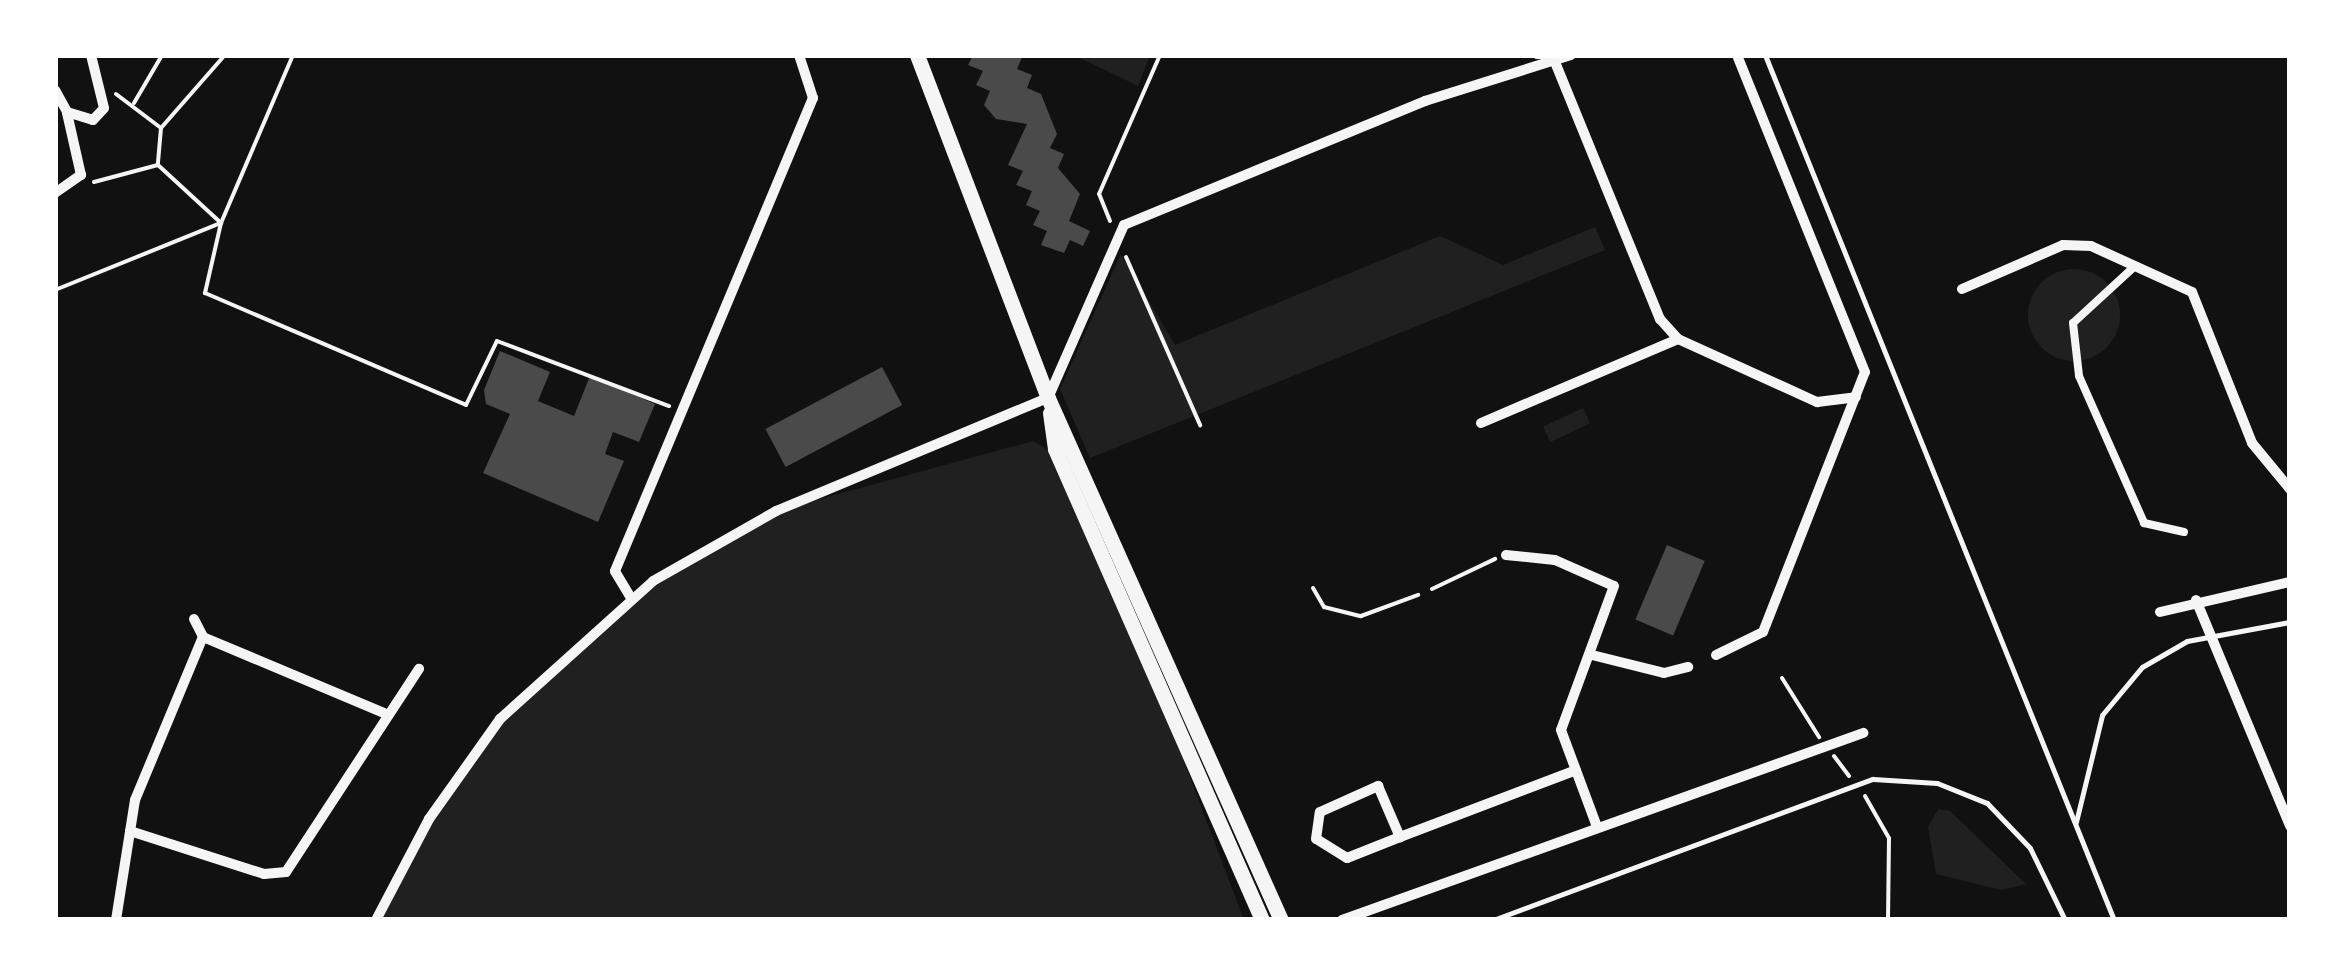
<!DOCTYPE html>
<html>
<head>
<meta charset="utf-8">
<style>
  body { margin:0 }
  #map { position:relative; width:2345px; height:975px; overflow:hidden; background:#111; font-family:Rubik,sans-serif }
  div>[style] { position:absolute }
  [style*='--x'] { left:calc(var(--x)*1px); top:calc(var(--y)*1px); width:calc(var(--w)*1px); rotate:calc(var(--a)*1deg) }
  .green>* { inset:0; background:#202020; transform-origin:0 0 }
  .round { border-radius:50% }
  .building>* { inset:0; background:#4a4a4a; transform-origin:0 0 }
  .path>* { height:4px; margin:-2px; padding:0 2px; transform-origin:2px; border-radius:2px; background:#f5f5f5 }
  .service>* { height:5px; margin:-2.5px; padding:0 2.5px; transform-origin:2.5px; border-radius:2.5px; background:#f5f5f5 }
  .pedestrian>* { height:8px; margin:-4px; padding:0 4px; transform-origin:4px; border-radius:4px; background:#f5f5f5 }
  .minor>* { height:10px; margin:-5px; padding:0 5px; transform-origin:5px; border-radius:5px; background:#f5f5f5 }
  .secondary>* { height:15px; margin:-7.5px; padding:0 7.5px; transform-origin:7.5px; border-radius:7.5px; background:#f5f5f5 }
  span { translate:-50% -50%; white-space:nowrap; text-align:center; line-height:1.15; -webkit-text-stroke:10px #fff; paint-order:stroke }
  .frame { position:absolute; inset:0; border:58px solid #fff; pointer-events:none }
</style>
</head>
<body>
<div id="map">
  <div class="green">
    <i style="clip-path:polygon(1074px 55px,1150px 55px,1138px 86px)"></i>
    <i style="clip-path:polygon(1595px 227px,1605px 250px,1090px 458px,1060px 389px,1121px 254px,1175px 345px,1440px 236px,1503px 265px)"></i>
    <i class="round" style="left:2028px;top:269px;width:92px;height:92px"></i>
    <i style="left:1583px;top:408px;width:17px;height:44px;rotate:65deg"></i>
    <i style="clip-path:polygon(1033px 441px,1050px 451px,1140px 645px,1244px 920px,376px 920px,429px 819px,533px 683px,652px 581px,776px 511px)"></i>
    <i style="clip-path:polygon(1938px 809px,1950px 811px,2026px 884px,2001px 890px,1936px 874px,1928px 827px)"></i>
  </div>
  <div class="building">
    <i style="clip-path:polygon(973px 55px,1023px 55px,1017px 69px,1032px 75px,1027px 88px,1041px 94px,1057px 134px,1050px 148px,1064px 154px,1058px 168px,1080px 194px,1069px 221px,1090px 231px,1083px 246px,1070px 240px,1064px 253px,1041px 245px,1047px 231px,1033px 225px,1040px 211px,1026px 205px,1032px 191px,1016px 185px,1023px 171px,1008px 165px,1027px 124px,996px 119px,984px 105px,990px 91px,976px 85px,983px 71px,968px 65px)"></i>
    <i style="clip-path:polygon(500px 351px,550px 372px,538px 401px,574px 416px,590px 376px,655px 404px,639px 442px,613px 432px,605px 454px,624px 461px,598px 522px,483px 473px,510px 414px,486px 404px,484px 390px)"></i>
    <i style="left:882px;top:367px;width:43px;height:132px;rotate:62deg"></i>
    <i style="left:1667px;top:545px;width:41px;height:81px;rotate:23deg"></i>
  </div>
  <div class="path">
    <i style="--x:116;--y:94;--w:56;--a:37.1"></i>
    <i style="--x:161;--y:128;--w:37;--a:95"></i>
    <i style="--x:134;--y:103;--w:56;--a:-59.7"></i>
    <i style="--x:161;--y:128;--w:97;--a:-48.8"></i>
    <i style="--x:94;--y:182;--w:66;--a:-14.9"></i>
    <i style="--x:158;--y:165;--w:86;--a:42.6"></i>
    <i style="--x:221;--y:223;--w:72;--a:102.9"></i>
    <i style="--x:205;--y:293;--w:284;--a:23.2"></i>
    <i style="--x:466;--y:405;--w:71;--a:-64.2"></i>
    <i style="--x:497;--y:341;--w:184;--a:20.7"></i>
    <i style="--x:1110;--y:221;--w:29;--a:-112"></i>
    <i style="--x:1099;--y:194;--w:152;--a:-66.3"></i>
    <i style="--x:1126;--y:257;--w:184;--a:66.2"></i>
    <i style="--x:55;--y:290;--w:179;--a:-22"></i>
    <i style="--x:221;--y:223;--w:183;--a:-66.8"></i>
    <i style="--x:1313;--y:588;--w:22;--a:60"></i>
    <i style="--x:1324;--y:607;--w:38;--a:14"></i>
    <i style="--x:1361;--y:616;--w:61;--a:-20.2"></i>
    <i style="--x:1432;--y:589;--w:70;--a:-25.5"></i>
    <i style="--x:1782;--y:678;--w:70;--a:57.9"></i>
    <i style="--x:1834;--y:756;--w:25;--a:53"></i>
    <i style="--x:1865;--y:796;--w:48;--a:60.3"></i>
    <i style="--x:1889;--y:838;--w:82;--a:90.7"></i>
  </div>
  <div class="service">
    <i style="--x:1765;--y:55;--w:933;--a:68.03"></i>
    <i style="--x:2076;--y:822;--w:110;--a:-76.3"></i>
    <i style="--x:2102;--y:715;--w:62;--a:-50.2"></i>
    <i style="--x:2142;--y:667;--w:52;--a:-30"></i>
    <i style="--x:2187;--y:641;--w:105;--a:-10.5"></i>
    <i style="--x:1493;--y:920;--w:405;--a:-20.4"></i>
    <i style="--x:1873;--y:779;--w:64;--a:3.6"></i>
    <i style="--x:1937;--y:783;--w:54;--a:21.8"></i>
    <i style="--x:1987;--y:803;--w:62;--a:46.3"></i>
    <i style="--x:2030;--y:848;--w:80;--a:64.1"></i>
  </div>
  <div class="pedestrian">
    <i style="--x:1537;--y:55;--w:6;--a:0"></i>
    <i style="--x:2135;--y:266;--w:84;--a:137.4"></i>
    <i style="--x:2073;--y:323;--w:53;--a:83.5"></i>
    <i style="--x:2079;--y:376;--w:161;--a:66.1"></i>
    <i style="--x:2144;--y:523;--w:41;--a:12.7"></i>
  </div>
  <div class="minor">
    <i style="--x:1555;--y:62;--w:278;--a:67.8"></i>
    <i style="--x:1660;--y:319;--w:27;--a:48"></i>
    <i style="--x:1678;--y:339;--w:153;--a:24.4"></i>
    <i style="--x:1817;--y:402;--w:39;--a:-7"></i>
    <i style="--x:55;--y:90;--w:25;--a:61"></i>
    <i style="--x:67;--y:112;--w:27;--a:17"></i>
    <i style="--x:93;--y:120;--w:16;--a:-47"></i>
    <i style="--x:104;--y:108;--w:55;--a:-103.8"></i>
    <i style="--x:55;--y:193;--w:32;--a:-35"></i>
    <i style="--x:81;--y:175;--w:64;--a:-102.7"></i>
    <i style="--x:1962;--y:289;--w:110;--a:-23.5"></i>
    <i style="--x:2063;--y:245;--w:28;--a:2"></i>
    <i style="--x:2091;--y:246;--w:111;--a:24.5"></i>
    <i style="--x:2192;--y:292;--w:162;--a:68.3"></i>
    <i style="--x:2252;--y:443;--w:60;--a:50.4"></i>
    <i style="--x:1481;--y:423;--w:214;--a:-23.1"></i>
    <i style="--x:1506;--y:555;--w:49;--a:5.8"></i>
    <i style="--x:1555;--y:560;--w:64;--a:23.8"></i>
    <i style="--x:1614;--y:586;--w:153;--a:110.2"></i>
    <i style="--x:1561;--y:730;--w:103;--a:69.6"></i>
    <i style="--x:631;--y:598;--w:31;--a:-121"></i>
    <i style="--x:615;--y:571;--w:513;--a:-67.29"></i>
    <i style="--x:813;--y:98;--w:45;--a:-108"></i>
    <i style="--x:2196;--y:600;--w:245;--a:67.4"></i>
    <i style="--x:2160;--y:612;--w:133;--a:-13"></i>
    <i style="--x:194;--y:619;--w:20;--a:63"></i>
    <i style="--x:1592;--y:655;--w:74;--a:14"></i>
    <i style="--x:1664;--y:673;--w:25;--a:-14"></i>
    <i style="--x:1716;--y:655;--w:52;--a:-26.1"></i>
    <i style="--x:1763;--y:632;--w:279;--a:-68.6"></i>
    <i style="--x:1865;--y:372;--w:342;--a:-112"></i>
    <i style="--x:130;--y:831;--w:141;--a:17.8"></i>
    <i style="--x:264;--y:874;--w:22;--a:-5"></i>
    <i style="--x:286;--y:872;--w:243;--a:-56.8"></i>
    <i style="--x:1400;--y:837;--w:57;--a:158.4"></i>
    <i style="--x:1347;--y:858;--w:36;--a:-148"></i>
    <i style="--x:1316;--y:839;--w:27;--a:-82"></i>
    <i style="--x:1320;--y:812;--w:64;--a:-24.1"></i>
    <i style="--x:1378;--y:786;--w:56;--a:66.7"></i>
    <i style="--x:1400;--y:837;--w:188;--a:-20.8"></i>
    <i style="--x:116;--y:920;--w:121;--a:-81"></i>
    <i style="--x:135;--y:800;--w:177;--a:-67.4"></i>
    <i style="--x:203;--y:637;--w:196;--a:22.8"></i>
    <i style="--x:376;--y:920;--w:114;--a:-62.3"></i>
    <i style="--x:429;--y:819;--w:123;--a:-54.6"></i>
    <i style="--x:500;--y:719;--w:206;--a:-42"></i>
    <i style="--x:653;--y:581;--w:142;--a:-29.6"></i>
    <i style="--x:776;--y:511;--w:295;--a:-22.6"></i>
    <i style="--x:1048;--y:398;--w:189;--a:-66.3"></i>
    <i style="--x:1124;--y:225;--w:326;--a:-22.4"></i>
    <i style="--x:1425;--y:101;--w:153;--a:-17.5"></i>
    <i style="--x:1342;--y:920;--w:554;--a:-19.74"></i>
  </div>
  <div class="secondary">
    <i style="--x:917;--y:55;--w:367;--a:69.1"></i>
    <i style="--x:1048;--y:398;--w:572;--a:65.95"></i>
    <i style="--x:1050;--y:413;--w:36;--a:82"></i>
    <i style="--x:1055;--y:449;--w:514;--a:66.27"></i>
  </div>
  <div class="frame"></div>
</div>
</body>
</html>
